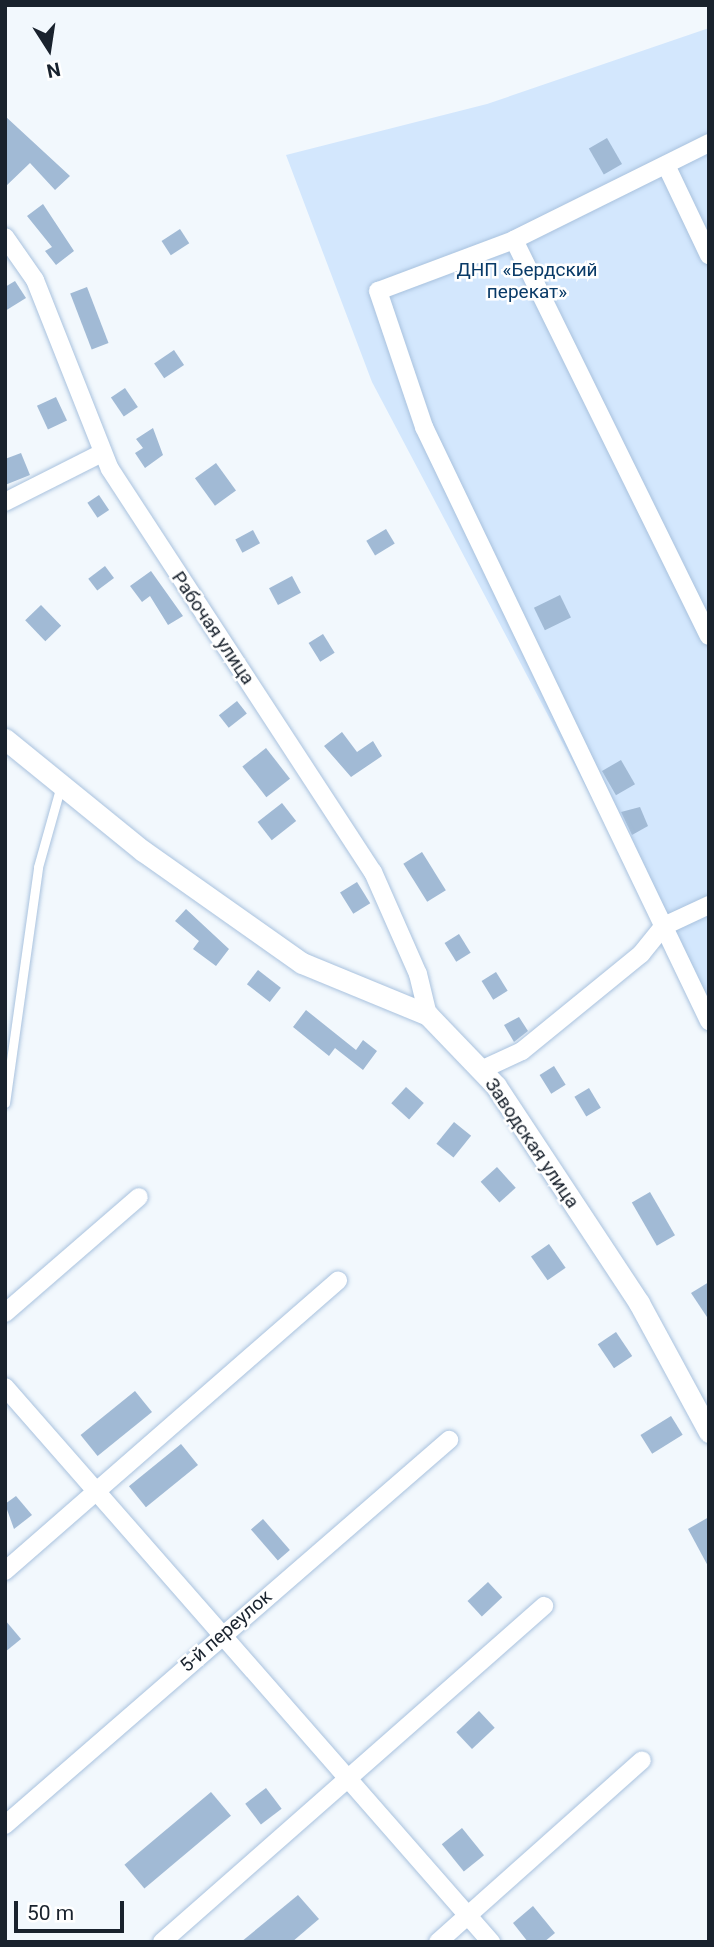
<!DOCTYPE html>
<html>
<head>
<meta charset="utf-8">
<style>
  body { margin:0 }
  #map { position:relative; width:714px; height:1947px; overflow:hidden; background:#f2f8fd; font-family:Roboto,sans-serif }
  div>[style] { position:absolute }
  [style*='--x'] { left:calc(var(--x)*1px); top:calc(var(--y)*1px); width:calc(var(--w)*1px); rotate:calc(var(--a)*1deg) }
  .green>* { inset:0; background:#d3e7fd }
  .building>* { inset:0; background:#a1bad5; transform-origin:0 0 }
  .roads { filter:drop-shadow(0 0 2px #a9c2de) drop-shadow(0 0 2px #a9c2de) }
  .service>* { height:9px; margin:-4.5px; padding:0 4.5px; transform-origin:4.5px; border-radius:4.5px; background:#fff }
  .minor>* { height:18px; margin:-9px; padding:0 9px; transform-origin:9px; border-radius:9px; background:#fff }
  .tertiary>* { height:21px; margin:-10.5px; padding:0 10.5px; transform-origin:10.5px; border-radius:10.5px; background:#fff }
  span { translate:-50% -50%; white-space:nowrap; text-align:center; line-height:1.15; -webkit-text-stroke:5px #fff; paint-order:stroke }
  .park-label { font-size:19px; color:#093a67 }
  .street-label { font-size:19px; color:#19222d }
  .frame { position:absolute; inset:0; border:7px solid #19222d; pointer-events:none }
  .north { position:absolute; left:14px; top:14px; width:70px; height:70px; -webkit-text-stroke:5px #fff; paint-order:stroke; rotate:168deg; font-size:19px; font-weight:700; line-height:28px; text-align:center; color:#19222d }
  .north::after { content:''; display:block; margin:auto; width:24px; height:32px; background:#19222d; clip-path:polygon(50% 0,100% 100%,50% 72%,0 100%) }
  .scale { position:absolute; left:14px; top:1901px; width:110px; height:32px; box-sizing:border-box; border:4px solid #19222d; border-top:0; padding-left:9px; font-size:21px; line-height:24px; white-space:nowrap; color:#19222d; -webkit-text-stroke:5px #fff; paint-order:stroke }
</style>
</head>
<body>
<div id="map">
  <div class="green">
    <i style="clip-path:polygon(709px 28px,709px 1020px,372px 382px,286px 155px,487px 104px)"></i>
  </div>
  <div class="building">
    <i style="clip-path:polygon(5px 116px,70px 176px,55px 190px,30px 163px,5px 187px)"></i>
    <i style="left:607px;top:138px;width:30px;height:21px;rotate:60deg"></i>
    <i style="clip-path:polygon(43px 204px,74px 251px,56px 265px,45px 251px,52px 247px,27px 216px)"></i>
    <i style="left:180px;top:229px;width:17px;height:22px;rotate:57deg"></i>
    <i style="clip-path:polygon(15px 281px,26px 298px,5px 311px,5px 287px)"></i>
    <i style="left:87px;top:287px;width:60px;height:18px;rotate:69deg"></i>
    <i style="left:174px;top:350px;width:18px;height:24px;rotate:56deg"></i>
    <i style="left:125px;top:388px;width:23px;height:17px;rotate:56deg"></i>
    <i style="left:56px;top:397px;width:26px;height:21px;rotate:65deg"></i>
    <i style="clip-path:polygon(153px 428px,163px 455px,145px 468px,135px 453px,143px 448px,136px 439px)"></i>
    <i style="clip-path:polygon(21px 453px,30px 475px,5px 485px,5px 459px)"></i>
    <i style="left:216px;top:463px;width:34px;height:26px;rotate:54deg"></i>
    <i style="left:99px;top:495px;width:18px;height:14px;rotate:56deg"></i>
    <i style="left:386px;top:529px;width:17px;height:23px;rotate:59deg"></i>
    <i style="left:253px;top:530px;width:15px;height:20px;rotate:62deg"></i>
    <i style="left:105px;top:566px;width:15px;height:21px;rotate:53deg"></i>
    <i style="clip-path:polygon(151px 571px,183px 616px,168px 625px,150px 596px,142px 602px,130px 586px)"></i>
    <i style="left:292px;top:576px;width:19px;height:26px;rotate:62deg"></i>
    <i style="left:560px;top:595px;width:25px;height:29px;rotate:64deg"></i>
    <i style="left:41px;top:605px;width:29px;height:22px;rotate:46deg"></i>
    <i style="left:323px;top:634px;width:22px;height:17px;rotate:58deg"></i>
    <i style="left:237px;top:701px;width:16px;height:23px;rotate:52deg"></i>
    <i style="clip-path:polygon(342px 732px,357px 752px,373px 741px,382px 756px,351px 777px,324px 746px)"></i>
    <i style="left:266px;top:748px;width:39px;height:30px;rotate:52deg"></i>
    <i style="left:621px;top:760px;width:28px;height:22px;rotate:60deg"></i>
    <i style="left:282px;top:803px;width:23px;height:31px;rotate:52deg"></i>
    <i style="clip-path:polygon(640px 807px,648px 826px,632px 835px,621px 812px)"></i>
    <i style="left:422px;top:852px;width:45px;height:22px;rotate:58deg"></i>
    <i style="left:357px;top:882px;width:25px;height:20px;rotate:58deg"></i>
    <i style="clip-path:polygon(186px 909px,229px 949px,216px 966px,193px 949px,199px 941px,175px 921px)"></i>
    <i style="left:459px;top:934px;width:22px;height:17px;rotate:58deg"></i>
    <i style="left:258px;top:970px;width:29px;height:18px;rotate:38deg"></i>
    <i style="left:496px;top:972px;width:22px;height:17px;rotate:58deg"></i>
    <i style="clip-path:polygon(306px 1010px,356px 1050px,363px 1040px,377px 1051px,363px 1070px,335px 1048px,329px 1056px,293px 1027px)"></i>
    <i style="clip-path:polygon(519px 1017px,528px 1031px,514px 1042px,504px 1025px)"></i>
    <i style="left:554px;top:1066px;width:22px;height:17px;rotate:58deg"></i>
    <i style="left:406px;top:1087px;width:24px;height:22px;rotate:42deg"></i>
    <i style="left:589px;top:1088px;width:23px;height:17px;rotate:59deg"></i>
    <i style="left:454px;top:1122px;width:22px;height:28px;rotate:39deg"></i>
    <i style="left:497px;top:1167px;width:28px;height:22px;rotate:48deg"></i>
    <i style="left:650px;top:1192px;width:50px;height:21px;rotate:60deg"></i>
    <i style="left:549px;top:1244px;width:29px;height:22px;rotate:55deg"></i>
    <i style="clip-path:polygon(709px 1282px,709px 1320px,691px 1293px)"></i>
    <i style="left:616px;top:1332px;width:29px;height:22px;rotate:56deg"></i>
    <i style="left:135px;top:1391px;width:27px;height:70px;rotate:51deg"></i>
    <i style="left:671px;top:1416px;width:22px;height:36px;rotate:58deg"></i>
    <i style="left:181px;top:1444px;width:27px;height:67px;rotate:51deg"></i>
    <i style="clip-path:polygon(16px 1496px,32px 1515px,14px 1529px,5px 1504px)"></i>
    <i style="clip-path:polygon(709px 1517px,709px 1568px,688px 1529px)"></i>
    <i style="left:263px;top:1519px;width:41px;height:16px;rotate:49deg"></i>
    <i style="left:488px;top:1582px;width:21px;height:28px;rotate:47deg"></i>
    <i style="clip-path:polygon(5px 1620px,21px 1639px,5px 1652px)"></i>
    <i style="left:479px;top:1711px;width:23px;height:31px;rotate:47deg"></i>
    <i style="left:266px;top:1788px;width:26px;height:26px;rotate:53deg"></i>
    <i style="left:211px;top:1792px;width:31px;height:113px;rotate:50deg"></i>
    <i style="left:462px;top:1828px;width:35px;height:26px;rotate:51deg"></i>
    <i style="clip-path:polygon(298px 1895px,319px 1919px,292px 1942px,241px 1942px)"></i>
    <i style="clip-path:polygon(533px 1906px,555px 1933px,544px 1942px,528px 1942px,513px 1923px)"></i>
  </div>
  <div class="roads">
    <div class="service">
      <i style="--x:5;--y:1103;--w:238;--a:-82"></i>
      <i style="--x:38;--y:867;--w:85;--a:-74.3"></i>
    </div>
    <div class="minor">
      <i style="--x:709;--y:143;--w:218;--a:153.6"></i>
      <i style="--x:514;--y:240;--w:145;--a:159.4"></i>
      <i style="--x:378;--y:291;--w:144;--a:71.3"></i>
      <i style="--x:424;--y:427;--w:659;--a:64.37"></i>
      <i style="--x:666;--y:165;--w:100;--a:64.5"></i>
      <i style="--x:5;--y:237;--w:52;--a:55.1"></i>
      <i style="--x:35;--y:280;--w:203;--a:68.4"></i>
      <i style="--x:110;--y:469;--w:481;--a:56.9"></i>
      <i style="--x:373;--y:872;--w:111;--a:66.2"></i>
      <i style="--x:418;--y:974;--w:42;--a:76.3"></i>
      <i style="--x:514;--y:240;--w:441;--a:63.8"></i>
      <i style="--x:5;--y:502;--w:109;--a:-26.8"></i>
      <i style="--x:481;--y:1070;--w:45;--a:-24.9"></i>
      <i style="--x:522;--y:1051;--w:154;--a:-39.2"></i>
      <i style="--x:641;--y:954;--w:36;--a:-51"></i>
      <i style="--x:664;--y:926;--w:50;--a:-25"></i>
      <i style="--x:5;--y:1313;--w:177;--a:-40.9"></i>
      <i style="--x:5;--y:1387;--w:738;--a:48.79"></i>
      <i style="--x:5;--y:1571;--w:442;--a:-41.1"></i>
      <i style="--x:5;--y:1825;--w:588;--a:-40.93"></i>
      <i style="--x:162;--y:1942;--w:509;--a:-41.33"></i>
      <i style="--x:438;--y:1942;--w:273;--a:-41.7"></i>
    </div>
    <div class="tertiary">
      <i style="--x:5;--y:739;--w:178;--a:39.1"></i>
      <i style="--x:143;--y:851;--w:194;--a:35.2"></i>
      <i style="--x:302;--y:963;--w:136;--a:22.4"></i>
      <i style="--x:428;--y:1015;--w:98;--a:46.2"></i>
      <i style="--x:496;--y:1086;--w:260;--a:56.6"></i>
      <i style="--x:639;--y:1303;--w:147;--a:61.5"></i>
    </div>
  </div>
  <div class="park-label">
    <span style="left:527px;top:281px">ДНП «Бердский<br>перекат»</span>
  </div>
  <div class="street-label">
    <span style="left:213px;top:628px;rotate:56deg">Рабочая улица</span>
    <span style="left:532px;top:1143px;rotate:56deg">Заводская улица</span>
    <span style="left:226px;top:1631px;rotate:-41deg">5-й переулок</span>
  </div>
  <div class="frame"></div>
  <div class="north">N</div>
  <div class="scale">50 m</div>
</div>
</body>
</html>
